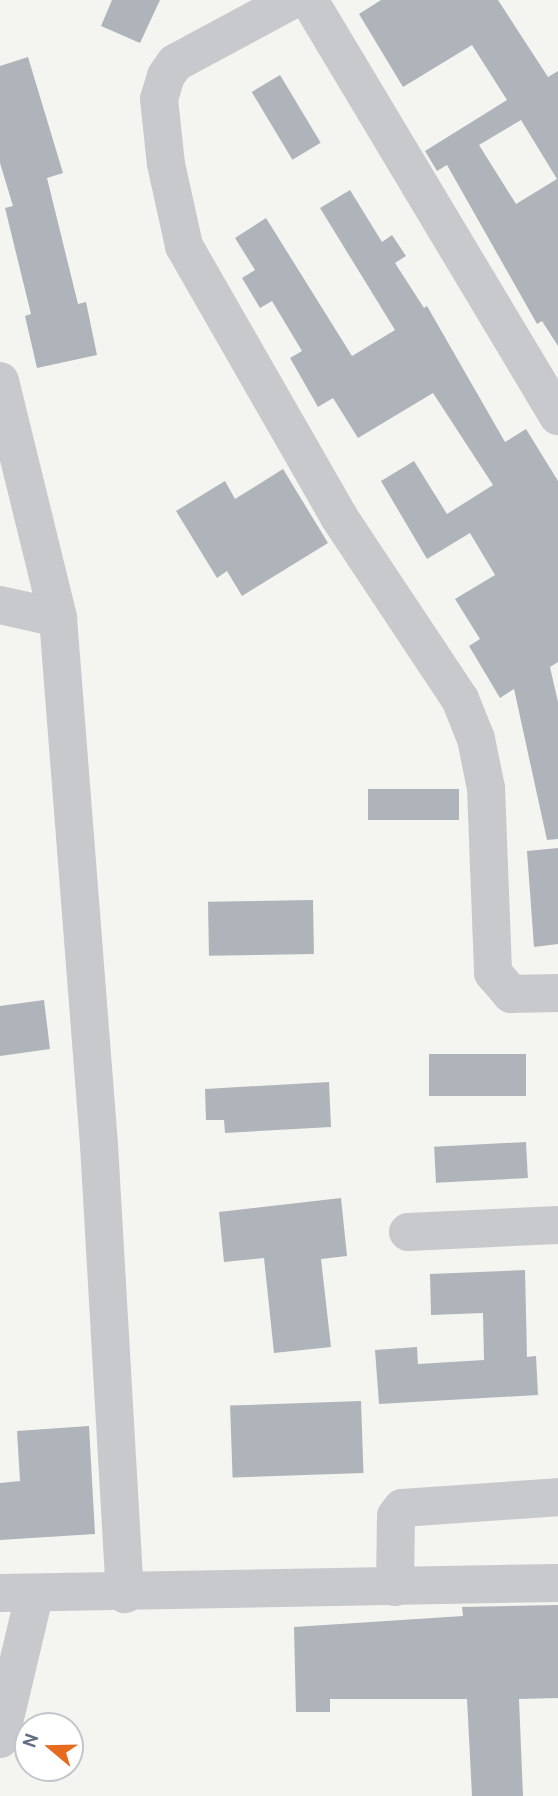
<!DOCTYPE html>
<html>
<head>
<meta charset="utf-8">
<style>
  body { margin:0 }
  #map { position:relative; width:558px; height:1796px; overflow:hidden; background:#f4f5f0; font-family:Cabin,sans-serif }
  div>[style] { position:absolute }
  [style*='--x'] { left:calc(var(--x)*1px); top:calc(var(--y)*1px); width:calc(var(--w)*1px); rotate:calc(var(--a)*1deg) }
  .building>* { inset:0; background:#afb4ba; transform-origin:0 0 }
  .minor>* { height:38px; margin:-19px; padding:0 19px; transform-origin:19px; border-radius:19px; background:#c7c9cd }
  span { translate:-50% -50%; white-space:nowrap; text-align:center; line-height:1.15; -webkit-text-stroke:7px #fff; paint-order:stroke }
  .north { position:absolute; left:14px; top:1712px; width:70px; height:70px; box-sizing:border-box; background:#fff; border:2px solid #c1c6cd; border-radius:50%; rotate:289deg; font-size:19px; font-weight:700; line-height:28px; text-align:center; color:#637082 }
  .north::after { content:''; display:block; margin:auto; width:24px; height:32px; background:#e66b1f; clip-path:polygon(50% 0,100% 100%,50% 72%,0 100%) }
</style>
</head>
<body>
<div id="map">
  <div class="building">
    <i style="clip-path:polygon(112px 0,160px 0,140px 43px,101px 26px)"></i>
    <i style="clip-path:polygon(evenodd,381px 0,498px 0,548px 77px,558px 71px,558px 346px,542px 321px,537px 324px,447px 165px,437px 171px,425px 151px,507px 100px,472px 45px,403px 87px,359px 14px,381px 0,521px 120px,557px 179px,516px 204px,479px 145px,521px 120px)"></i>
    <i style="clip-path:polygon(28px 57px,63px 173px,47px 178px,78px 304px,86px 302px,97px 355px,37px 368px,25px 316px,31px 314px,5px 208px,13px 206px,0 163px,0 66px)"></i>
    <i style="left:280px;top:75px;width:79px;height:33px;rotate:59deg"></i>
    <i style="clip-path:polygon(350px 190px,382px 242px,392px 235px,406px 256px,395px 263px,424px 308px,427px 306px,505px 442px,526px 429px,558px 481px,558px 662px,550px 667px,558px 702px,558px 839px,547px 840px,514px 689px,500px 698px,469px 646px,480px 639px,455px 599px,495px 575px,470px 533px,427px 559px,381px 481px,414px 461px,447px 514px,493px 485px,433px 393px,358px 438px,333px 398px,318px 407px,290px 358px,302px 351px,272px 301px,260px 308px,242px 278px,255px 270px,235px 238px,266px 218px,352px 356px,395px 330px,320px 208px)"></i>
    <i style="clip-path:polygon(283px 469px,328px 543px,242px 596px,227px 571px,217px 578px,176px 511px,225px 481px,235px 499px)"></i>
    <i style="left:459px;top:789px;width:31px;height:91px;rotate:90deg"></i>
    <i style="clip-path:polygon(558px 848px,558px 944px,534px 947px,527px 851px)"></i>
    <i style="left:313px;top:900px;width:54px;height:105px;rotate:89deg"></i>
    <i style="clip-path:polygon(44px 1000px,50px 1049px,0 1056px,0 1006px)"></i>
    <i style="left:526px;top:1054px;width:42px;height:97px;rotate:90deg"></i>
    <i style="clip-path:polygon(329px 1082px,331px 1127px,225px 1133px,224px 1120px,206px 1120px,205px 1089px)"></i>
    <i style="left:526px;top:1142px;width:36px;height:92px;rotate:87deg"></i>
    <i style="clip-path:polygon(341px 1198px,347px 1256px,321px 1259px,331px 1347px,274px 1353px,264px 1258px,224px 1262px,219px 1212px)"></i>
    <i style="clip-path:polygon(525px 1270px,527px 1357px,536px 1356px,538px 1395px,379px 1404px,375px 1350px,417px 1347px,418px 1364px,484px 1360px,483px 1313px,431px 1315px,430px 1274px)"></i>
    <i style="left:361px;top:1401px;width:72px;height:131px;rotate:88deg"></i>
    <i style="clip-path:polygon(89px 1426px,95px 1534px,0 1540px,0 1483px,20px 1481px,17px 1431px)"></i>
    <i style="clip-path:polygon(558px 1605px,558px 1698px,519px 1699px,523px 1796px,472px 1796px,467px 1699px,330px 1699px,330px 1712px,296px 1712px,294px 1627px,463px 1616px,462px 1607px)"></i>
  </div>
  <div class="minor">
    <i style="--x:292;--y:0;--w:133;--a:151.7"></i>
    <i style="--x:175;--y:63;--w:16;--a:125"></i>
    <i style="--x:166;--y:76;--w:24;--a:107"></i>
    <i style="--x:159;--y:99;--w:65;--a:83.9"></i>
    <i style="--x:166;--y:164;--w:84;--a:77.6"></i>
    <i style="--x:184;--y:246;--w:312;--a:60.2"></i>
    <i style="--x:339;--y:517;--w:219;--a:56.4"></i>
    <i style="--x:460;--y:699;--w:43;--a:68.2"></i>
    <i style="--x:476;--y:739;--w:50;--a:78.5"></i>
    <i style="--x:486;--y:788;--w:185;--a:87.8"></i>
    <i style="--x:493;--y:973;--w:28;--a:49"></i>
    <i style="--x:511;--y:994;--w:47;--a:-1.2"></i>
    <i style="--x:309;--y:0;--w:485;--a:59.1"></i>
    <i style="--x:0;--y:381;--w:244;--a:76.2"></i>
    <i style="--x:58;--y:618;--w:529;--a:85.55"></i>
    <i style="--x:99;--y:1145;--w:450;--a:86.7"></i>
    <i style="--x:0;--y:605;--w:59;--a:12.6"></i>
    <i style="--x:408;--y:1232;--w:150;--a:-2.7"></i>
    <i style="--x:395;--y:1587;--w:71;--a:-89.2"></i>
    <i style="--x:396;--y:1516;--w:10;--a:-53"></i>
    <i style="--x:402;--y:1508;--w:156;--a:-4"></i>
    <i style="--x:0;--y:1593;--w:558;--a:-1.03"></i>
    <i style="--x:0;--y:1739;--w:147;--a:-76.6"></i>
  </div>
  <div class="north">N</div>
</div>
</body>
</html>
